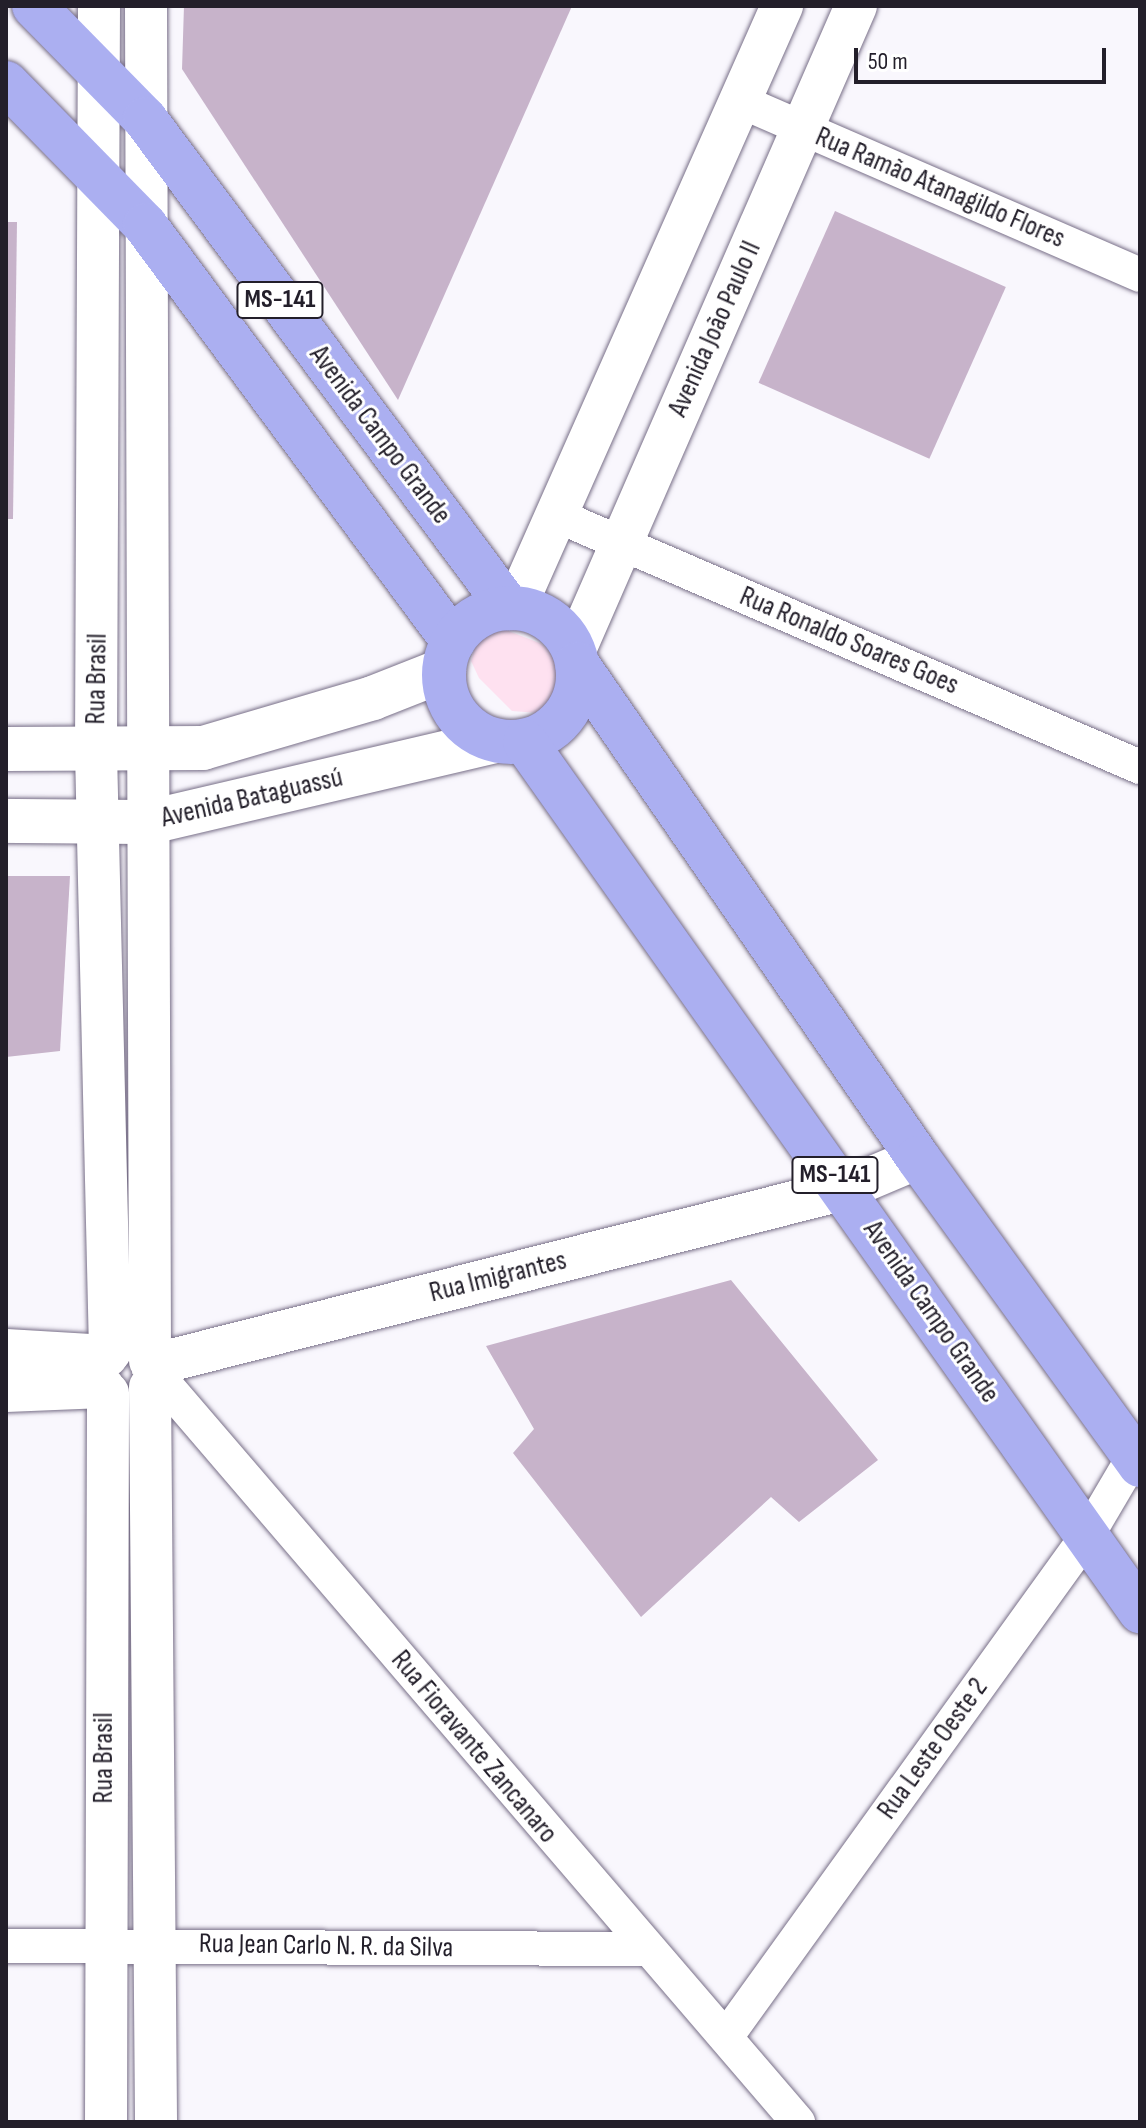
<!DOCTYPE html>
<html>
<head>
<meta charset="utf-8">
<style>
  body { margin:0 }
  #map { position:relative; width:1146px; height:2128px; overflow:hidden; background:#f9f7fd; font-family:"Sofia Sans Condensed",sans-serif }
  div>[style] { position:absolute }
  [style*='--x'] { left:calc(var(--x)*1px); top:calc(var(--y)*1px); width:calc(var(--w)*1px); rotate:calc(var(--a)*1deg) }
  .green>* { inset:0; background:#fee1f0 }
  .building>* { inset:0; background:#c7b3ca; transform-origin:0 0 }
  .roads { filter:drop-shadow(0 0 2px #786f88) drop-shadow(0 0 2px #786f88) }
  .minor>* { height:34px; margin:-17px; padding:0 17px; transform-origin:17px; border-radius:17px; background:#fff }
  .tertiary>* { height:42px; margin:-21px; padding:0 21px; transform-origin:21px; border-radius:21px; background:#fff }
  .secondary>* { height:44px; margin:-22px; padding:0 22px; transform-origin:22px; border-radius:22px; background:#fff }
  .primary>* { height:44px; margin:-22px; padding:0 22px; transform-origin:22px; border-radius:22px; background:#abaff1 }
  .primary>.ring { margin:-22px; padding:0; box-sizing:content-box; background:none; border:44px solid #abaff1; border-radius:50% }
  span { translate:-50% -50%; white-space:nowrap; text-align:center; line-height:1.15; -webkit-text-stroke:6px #fff; paint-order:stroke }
  .shield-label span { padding:2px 6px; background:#fff; border:2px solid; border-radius:6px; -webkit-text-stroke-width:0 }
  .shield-label { font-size:26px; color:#231f2a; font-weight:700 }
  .street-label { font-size:28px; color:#231f2a }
  .frame { position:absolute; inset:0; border:8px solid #231f2a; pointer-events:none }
  .scale { position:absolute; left:854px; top:48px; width:252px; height:36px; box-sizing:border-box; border:4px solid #231f2a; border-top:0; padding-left:10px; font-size:24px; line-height:28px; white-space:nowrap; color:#231f2a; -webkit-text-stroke:6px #fff; paint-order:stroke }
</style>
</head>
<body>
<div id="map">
  <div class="green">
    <i style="clip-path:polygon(501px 628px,542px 644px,561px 664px,565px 699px,551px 714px,512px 711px,479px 678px,471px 661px,477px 640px)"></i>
  </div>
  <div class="building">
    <i style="clip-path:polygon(184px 6px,572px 6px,398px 400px,182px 69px)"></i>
    <i style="left:835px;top:211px;width:187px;height:188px;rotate:24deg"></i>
    <i style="clip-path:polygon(6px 222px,17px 222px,13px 519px,6px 519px)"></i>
    <i style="clip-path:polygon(6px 876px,70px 876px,60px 1051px,6px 1057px)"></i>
    <i style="clip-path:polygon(731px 1280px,878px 1460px,799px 1522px,771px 1497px,641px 1617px,513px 1453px,534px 1429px,486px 1346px)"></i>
  </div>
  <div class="roads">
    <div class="minor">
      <i style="--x:740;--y:101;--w:436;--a:23.5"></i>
      <i style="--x:558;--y:516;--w:634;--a:23.33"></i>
      <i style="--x:153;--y:1370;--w:991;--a:49.38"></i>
      <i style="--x:6;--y:1946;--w:640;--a:0.27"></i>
      <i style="--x:726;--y:2037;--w:618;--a:-54.23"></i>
      <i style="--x:1087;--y:1536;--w:104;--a:-59.5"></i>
    </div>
    <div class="tertiary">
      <i style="--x:99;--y:6;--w:746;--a:90.23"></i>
      <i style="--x:96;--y:752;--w:600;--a:88.66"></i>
      <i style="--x:146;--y:6;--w:1355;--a:89.83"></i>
      <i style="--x:515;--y:608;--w:659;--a:-66.08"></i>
      <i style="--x:574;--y:652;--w:705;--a:-66.42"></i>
      <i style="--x:6;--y:1350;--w:101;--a:3.4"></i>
      <i style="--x:152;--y:1365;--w:715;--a:-14.25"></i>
      <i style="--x:845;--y:1189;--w:79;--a:-23"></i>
      <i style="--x:150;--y:1387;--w:735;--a:89.53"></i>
      <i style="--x:6;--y:1391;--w:97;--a:-2.4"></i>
      <i style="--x:106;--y:2122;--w:729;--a:-89.84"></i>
    </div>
    <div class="secondary">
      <i style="--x:6;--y:749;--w:197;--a:-0.3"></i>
      <i style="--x:203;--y:748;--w:177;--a:-16.4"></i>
      <i style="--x:373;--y:698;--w:76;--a:-21.5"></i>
      <i style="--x:6;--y:821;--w:144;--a:0.4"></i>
      <i style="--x:150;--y:822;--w:353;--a:-13.2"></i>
    </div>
    <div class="primary">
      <i style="--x:34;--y:6;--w:158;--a:45.5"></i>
      <i style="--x:145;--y:119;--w:610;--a:53.34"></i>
      <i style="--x:6;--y:83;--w:199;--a:45.6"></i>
      <i style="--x:145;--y:225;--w:518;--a:53.48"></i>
      <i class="ring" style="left:444px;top:608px;width:90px;height:90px"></i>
      <i style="--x:577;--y:664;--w:600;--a:55.38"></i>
      <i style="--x:918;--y:1158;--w:379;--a:54.1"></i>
      <i style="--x:525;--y:742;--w:1065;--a:54.71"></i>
    </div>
  </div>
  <div class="shield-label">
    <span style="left:280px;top:300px">MS-141</span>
    <span style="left:835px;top:1175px">MS-141</span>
  </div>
  <div class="street-label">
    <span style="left:940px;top:188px;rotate:23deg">Rua Ramão Atanagildo Flores</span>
    <span style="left:715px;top:329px;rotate:-66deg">Avenida João Paulo II</span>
    <span style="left:380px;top:435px;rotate:53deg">Avenida Campo Grande</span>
    <span style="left:849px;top:641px;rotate:23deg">Rua Ronaldo Soares Goes</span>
    <span style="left:97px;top:679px;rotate:-89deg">Rua Brasil</span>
    <span style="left:252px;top:798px;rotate:-13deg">Avenida Bataguassú</span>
    <span style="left:498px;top:1277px;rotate:-14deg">Rua Imigrantes</span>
    <span style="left:931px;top:1312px;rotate:55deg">Avenida Campo Grande</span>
    <span style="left:474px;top:1747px;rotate:50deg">Rua Fioravante Zancanaro</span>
    <span style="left:933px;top:1749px;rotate:-54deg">Rua Leste Oeste 2</span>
    <span style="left:104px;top:1758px;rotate:-90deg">Rua Brasil</span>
    <span style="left:326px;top:1946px;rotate:1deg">Rua Jean Carlo N. R. da Silva</span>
  </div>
  <div class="frame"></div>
  <div class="scale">50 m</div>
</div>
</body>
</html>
